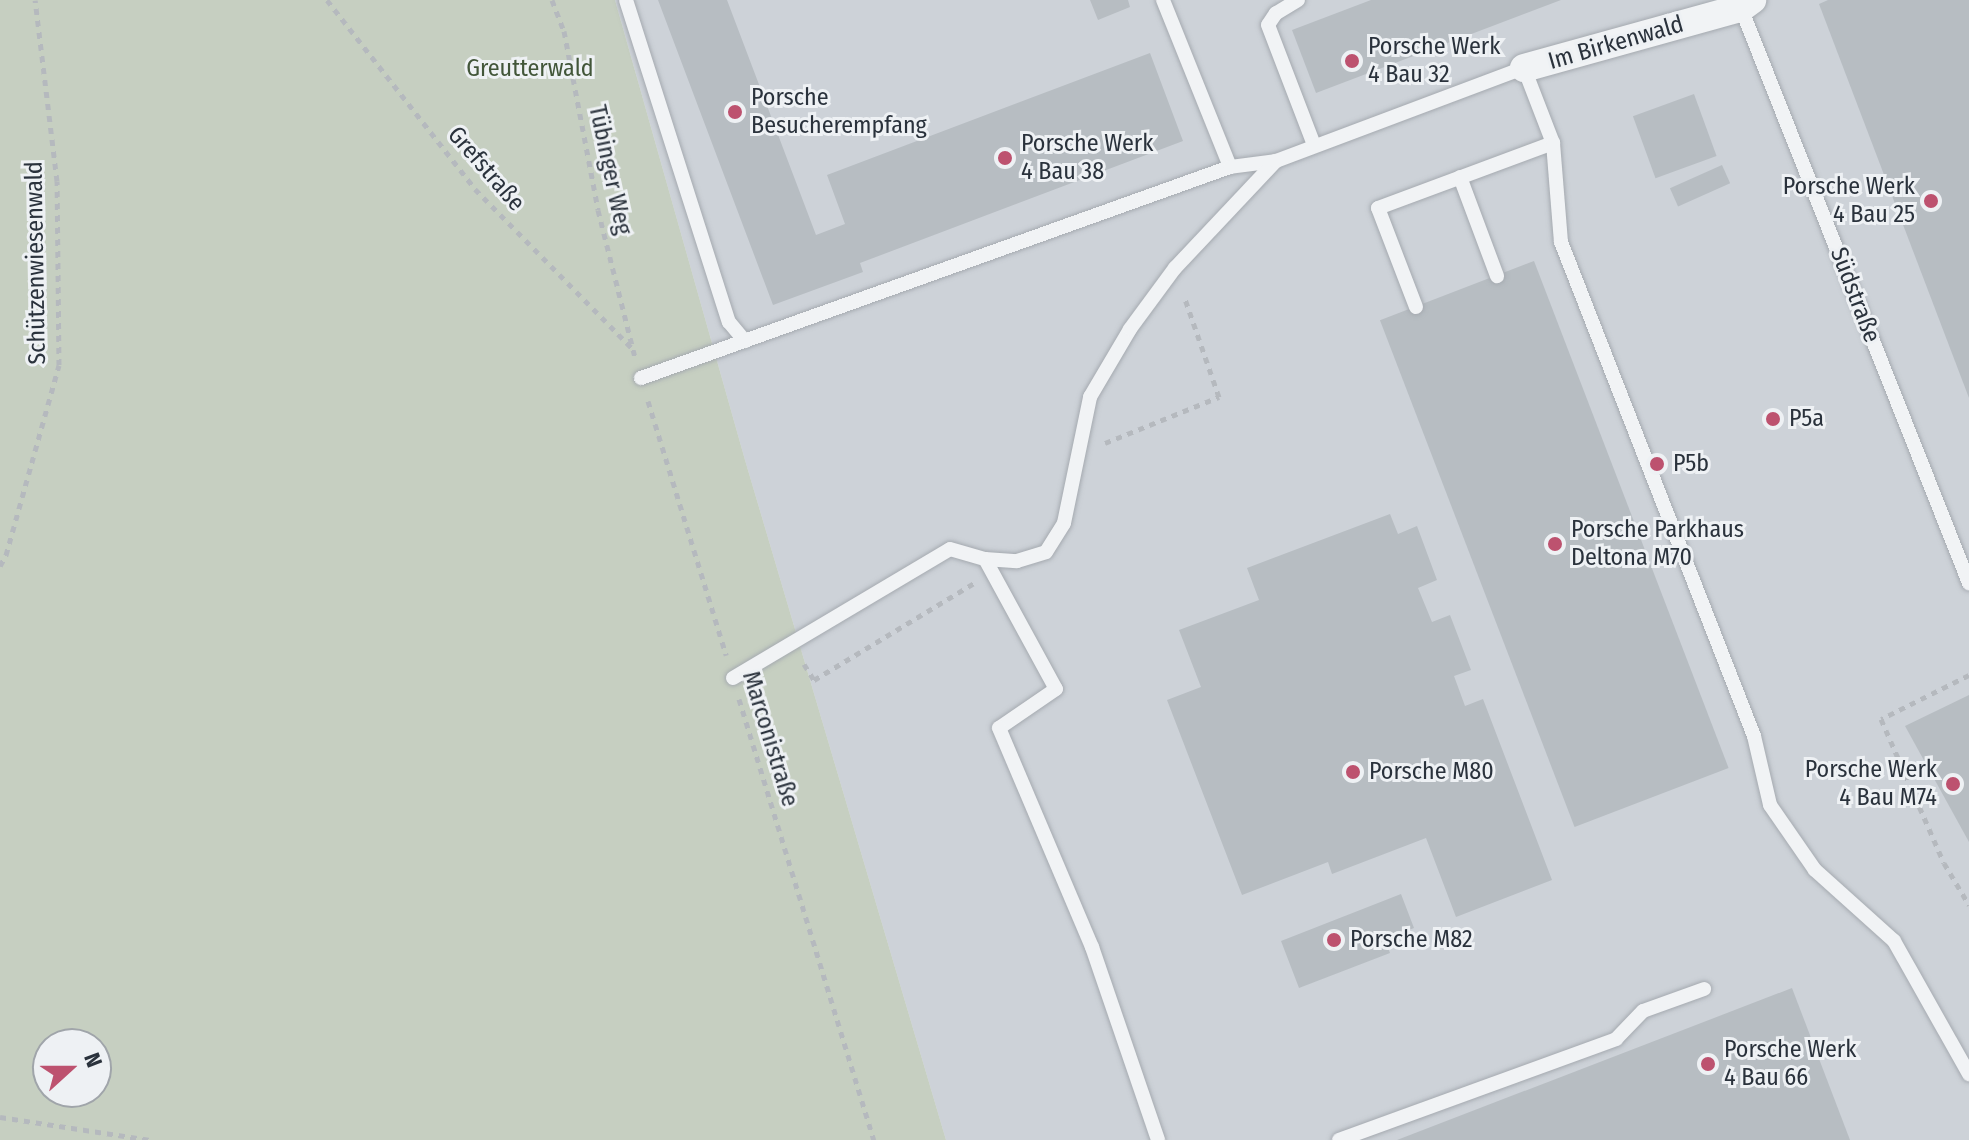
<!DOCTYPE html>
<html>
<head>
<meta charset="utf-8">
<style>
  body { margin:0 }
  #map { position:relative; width:1969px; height:1140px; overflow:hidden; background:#dfe3e6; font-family:"Fira Sans Condensed",sans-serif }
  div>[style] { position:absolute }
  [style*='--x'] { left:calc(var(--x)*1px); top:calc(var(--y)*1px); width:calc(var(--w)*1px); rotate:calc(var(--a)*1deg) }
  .built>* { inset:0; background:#cdd2d8 }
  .green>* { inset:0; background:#c6cfc1 }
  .building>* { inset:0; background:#b7bdc2; transform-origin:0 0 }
  .path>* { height:5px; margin-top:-2.5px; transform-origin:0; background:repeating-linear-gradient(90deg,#b5b9be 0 6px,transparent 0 12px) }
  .roads { filter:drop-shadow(0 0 2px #a5aab0) drop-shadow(0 0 2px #a5aab0) }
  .lane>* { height:14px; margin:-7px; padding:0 7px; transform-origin:7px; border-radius:7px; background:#f1f3f5 }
  .street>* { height:28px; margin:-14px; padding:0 14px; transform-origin:14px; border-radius:14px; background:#f1f3f5 }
  .dots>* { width:22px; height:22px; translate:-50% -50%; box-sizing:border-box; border:4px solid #eef1f4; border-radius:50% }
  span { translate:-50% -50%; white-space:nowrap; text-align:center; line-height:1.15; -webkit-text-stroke:6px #eef1f4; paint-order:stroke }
  .street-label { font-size:24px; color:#2a323c }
  .poi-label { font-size:24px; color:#2a323c }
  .left { translate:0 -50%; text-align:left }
  .right { translate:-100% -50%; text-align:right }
  .park-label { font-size:24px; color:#425639 }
  .north { position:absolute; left:32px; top:1028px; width:80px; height:80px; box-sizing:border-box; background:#eef1f4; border:2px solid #a0a5aa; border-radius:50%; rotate:69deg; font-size:22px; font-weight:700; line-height:32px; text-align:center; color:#2a323c }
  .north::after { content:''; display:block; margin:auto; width:28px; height:36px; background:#bd526f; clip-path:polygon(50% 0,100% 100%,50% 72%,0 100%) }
</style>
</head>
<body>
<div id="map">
  <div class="built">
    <i style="clip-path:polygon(615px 0,1969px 0,1969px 1140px,946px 1140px,745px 460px)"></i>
  </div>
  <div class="green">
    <i style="clip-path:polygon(evenodd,0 0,615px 0,745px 460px,946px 1140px,0 1140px,0 0,48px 1044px,96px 1044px,96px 1092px,48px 1092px,48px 1044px)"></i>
  </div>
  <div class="building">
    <i style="clip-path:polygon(658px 0,727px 0,816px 235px,845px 224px,827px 175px,1150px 53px,1183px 141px,860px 263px,863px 272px,773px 305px)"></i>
    <i style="clip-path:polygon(1090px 0,1128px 0,1130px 7px,1098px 20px)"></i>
    <i style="clip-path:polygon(1371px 0,1561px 0,1316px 93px,1292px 30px)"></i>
    <i style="clip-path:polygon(1828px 0,1969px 0,1969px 398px,1819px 4px)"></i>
    <i style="left:1694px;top:94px;width:66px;height:65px;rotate:70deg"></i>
    <i style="left:1722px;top:165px;width:20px;height:57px;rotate:66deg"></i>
    <i style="left:1534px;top:261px;width:543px;height:165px;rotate:69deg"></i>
    <i style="clip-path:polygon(1390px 514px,1398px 534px,1417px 526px,1437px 580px,1418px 588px,1432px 622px,1450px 615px,1471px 670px,1454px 676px,1465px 706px,1483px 699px,1552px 880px,1456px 917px,1426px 838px,1332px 874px,1328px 862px,1242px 895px,1167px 700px,1201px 687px,1179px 630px,1259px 600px,1247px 568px)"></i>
    <i style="clip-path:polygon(1969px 695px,1969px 842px,1905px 726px)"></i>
    <i style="clip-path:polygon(1401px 894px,1414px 928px,1385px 939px,1390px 953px,1299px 988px,1281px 941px)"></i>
    <i style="clip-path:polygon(1792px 988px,1850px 1140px,1397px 1140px)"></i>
  </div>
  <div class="path">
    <i style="--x:327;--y:0;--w:240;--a:51.9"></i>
    <i style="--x:475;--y:189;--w:223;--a:45.4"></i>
    <i style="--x:552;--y:0;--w:33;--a:69"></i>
    <i style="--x:564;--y:31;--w:182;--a:79.2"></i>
    <i style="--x:598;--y:210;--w:152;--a:75.9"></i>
    <i style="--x:648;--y:401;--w:266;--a:72.9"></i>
    <i style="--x:1105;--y:443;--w:123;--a:-22"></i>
    <i style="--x:1219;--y:397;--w:107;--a:-109.1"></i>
    <i style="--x:0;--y:566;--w:13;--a:-61"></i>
    <i style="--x:6;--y:555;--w:197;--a:-74.4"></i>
    <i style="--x:59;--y:365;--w:184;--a:-90.6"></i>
    <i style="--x:57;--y:181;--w:182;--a:-96.9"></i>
    <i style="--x:804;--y:664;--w:19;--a:58"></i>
    <i style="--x:814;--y:680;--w:187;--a:-31.2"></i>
    <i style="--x:1969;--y:675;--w:98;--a:153.4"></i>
    <i style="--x:1881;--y:719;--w:157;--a:66.4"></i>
    <i style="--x:1944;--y:863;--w:49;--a:59.2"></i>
    <i style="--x:739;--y:699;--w:461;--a:73"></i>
    <i style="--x:0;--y:1117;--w:152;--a:8.7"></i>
  </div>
  <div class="roads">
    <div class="lane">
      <i style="--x:626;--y:0;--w:338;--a:72.3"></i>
      <i style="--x:729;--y:322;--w:25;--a:50"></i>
      <i style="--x:1163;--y:0;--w:180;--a:68.1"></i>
      <i style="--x:1298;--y:0;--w:26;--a:149"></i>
      <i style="--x:1276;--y:13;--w:14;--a:124"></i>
      <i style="--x:1268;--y:25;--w:129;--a:69"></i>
      <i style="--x:1741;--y:8;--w:619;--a:68.37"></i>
      <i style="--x:1460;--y:177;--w:106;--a:69.5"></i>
      <i style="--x:1416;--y:307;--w:106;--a:-111"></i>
      <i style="--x:1378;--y:208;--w:187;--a:-20.4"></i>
      <i style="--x:641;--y:378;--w:626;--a:-19.71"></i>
      <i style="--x:1230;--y:167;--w:46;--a:-7.4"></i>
      <i style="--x:985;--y:559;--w:32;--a:4"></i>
      <i style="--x:1017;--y:561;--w:30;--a:-17"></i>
      <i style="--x:1046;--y:552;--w:34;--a:-58"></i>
      <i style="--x:1064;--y:523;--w:129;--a:-78.3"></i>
      <i style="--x:1090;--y:397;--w:79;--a:-59.5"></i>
      <i style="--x:1130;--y:329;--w:76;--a:-53.6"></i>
      <i style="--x:1175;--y:268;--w:147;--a:-46.7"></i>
      <i style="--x:1276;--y:161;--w:265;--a:-20.6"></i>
      <i style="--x:1524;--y:68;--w:80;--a:68.9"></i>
      <i style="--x:1553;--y:143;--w:99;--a:85.4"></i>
      <i style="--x:1561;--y:242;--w:530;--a:68.66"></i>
      <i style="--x:1754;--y:736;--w:71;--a:76.9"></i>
      <i style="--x:1770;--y:805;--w:79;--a:55.3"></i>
      <i style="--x:1815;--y:870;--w:106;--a:41.9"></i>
      <i style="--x:1894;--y:941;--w:153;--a:60.6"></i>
      <i style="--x:733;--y:678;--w:252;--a:-30.7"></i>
      <i style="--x:950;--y:549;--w:36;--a:16"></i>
      <i style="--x:985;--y:559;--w:148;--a:61.4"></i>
      <i style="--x:1056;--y:689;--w:69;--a:145.6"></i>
      <i style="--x:999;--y:728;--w:238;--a:67"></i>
      <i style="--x:1092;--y:947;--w:204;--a:71.1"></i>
      <i style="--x:1339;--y:1140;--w:295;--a:-20"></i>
      <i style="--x:1616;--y:1039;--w:39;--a:-46"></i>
      <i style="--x:1643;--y:1011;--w:65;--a:-19.8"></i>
    </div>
    <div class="street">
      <i style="--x:1524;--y:68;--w:225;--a:-15.5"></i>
      <i style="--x:1741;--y:8;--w:14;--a:-36"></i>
    </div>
  </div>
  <div class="dots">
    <i style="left:1352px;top:61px;background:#bd526f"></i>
    <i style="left:735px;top:112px;background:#bd526f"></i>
    <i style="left:1005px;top:158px;background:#bd526f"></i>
    <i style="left:1931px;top:201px;background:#bd526f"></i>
    <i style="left:1773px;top:419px;background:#bd526f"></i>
    <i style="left:1657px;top:464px;background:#bd526f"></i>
    <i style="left:1555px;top:544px;background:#bd526f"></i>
    <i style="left:1353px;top:772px;background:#bd526f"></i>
    <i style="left:1953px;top:784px;background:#bd526f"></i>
    <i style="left:1334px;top:940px;background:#bd526f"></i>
    <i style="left:1708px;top:1064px;background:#bd526f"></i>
  </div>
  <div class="street-label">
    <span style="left:1616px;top:43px;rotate:-16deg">Im Birkenwald</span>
    <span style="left:486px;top:169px;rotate:49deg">Grefstraße</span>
    <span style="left:610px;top:170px;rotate:78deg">Tübinger Weg</span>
    <span style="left:36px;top:263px;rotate:-91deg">Schützenwiesenwald</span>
    <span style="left:1855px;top:295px;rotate:69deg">Südstraße</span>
    <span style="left:770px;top:739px;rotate:73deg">Marconistraße</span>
  </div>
  <div class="poi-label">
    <span class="left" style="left:1368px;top:61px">Porsche Werk<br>4 Bau 32</span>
    <span class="left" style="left:751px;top:112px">Porsche<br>Besucherempfang</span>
    <span class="left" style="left:1021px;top:158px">Porsche Werk<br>4 Bau 38</span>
    <span class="right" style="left:1915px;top:201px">Porsche Werk<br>4 Bau 25</span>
    <span class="left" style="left:1789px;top:419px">P5a</span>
    <span class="left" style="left:1673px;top:464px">P5b</span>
    <span class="left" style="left:1571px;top:544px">Porsche Parkhaus<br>Deltona M70</span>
    <span class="right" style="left:1937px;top:784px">Porsche Werk<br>4 Bau M74</span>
    <span class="left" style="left:1369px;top:772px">Porsche M80</span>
    <span class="left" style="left:1350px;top:940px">Porsche M82</span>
    <span class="left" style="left:1724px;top:1064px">Porsche Werk<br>4 Bau 66</span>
  </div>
  <div class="park-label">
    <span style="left:530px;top:69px">Greutterwald</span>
  </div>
  <div class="north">N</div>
</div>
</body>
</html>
